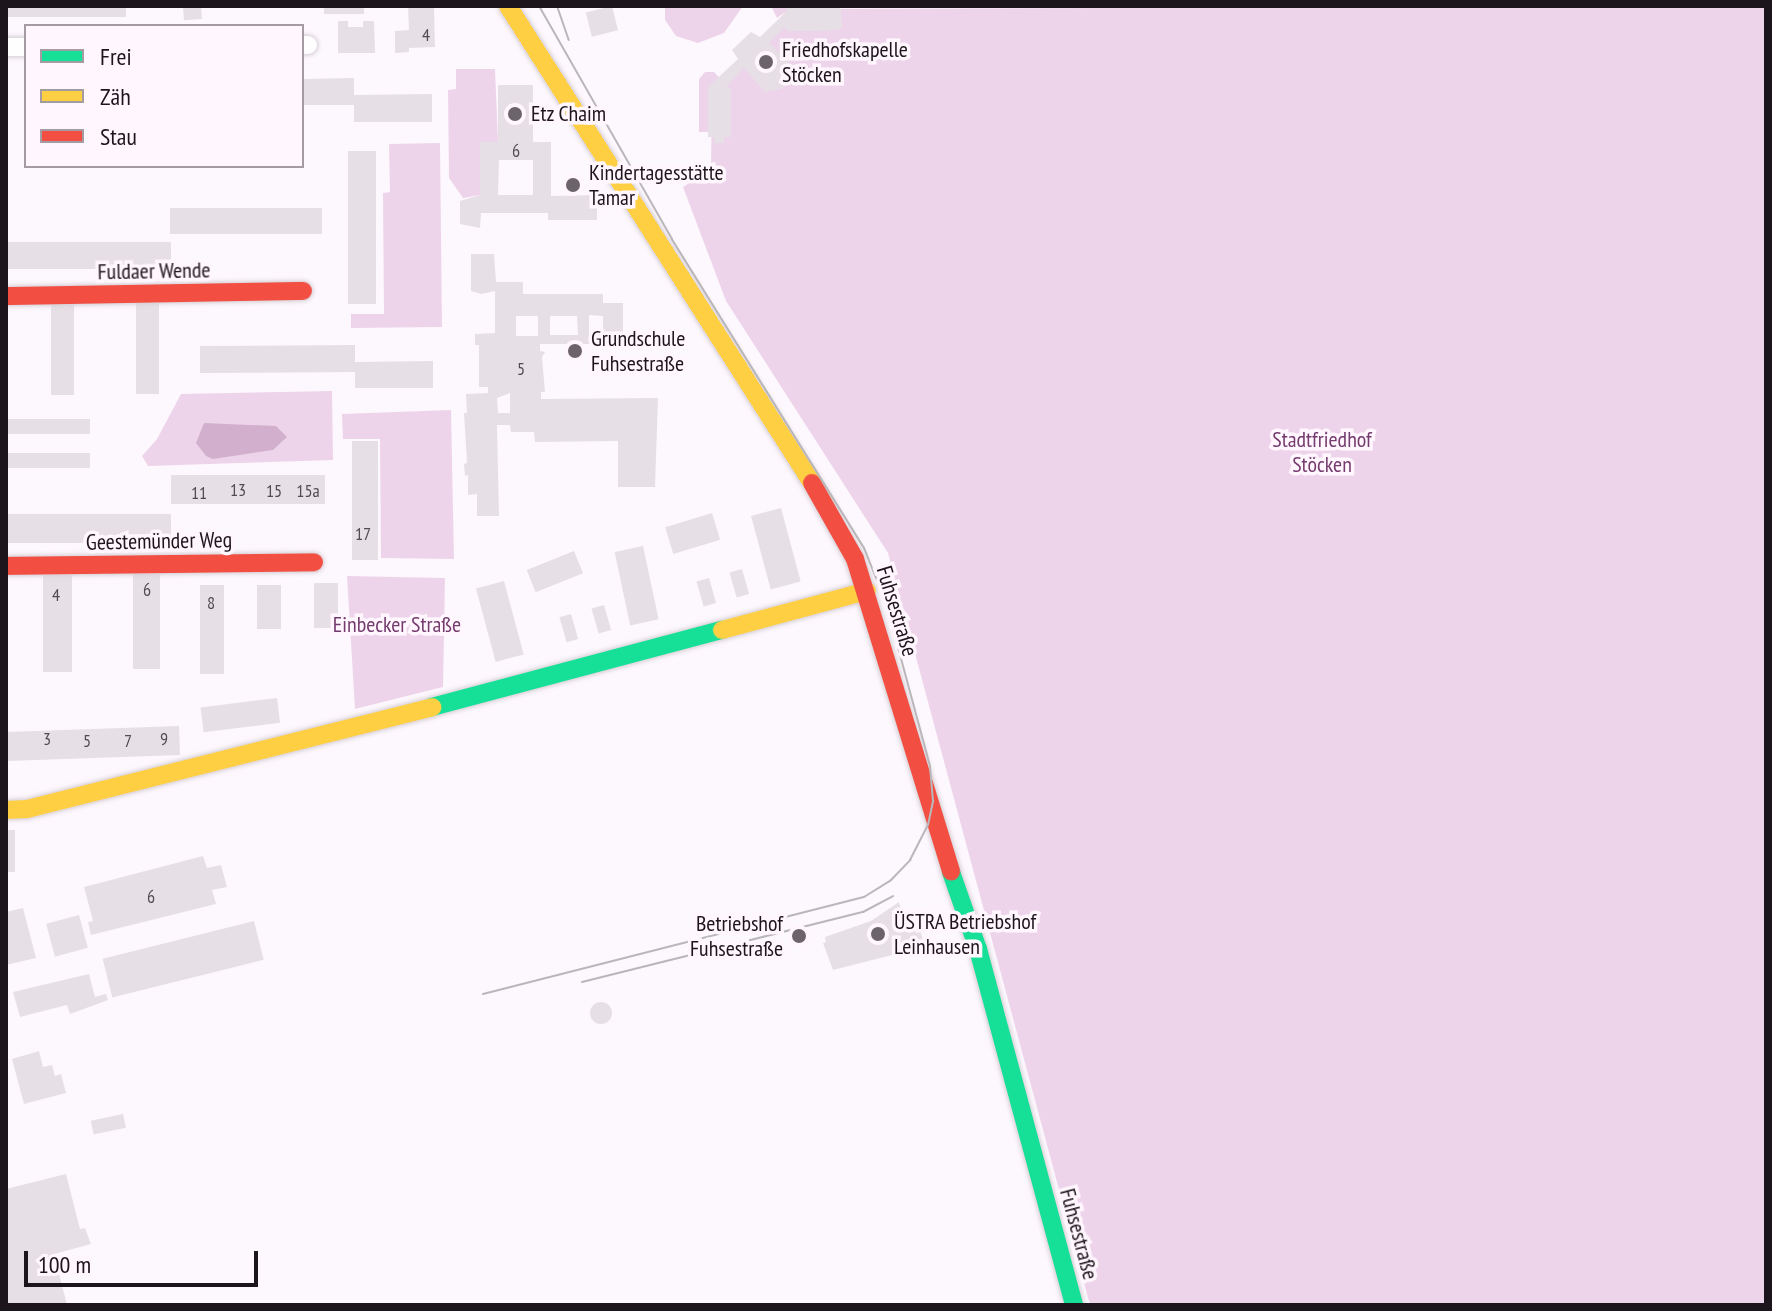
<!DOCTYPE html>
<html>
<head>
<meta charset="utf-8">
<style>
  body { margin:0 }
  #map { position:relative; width:1772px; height:1311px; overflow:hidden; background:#fdf8fd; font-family:"PT Sans Narrow",sans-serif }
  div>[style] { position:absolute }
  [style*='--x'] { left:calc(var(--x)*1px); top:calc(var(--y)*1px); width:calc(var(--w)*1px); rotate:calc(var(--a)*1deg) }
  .green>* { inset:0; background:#eed4ea }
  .water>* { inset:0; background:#d2b0cd }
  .building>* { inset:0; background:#e6e0e6; transform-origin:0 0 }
  .round { border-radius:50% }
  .roads { filter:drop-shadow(0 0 2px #d6cfd5) drop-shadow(0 0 2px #d6cfd5) }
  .street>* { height:18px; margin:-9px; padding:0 9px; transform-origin:9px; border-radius:9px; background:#fffeff }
  .fast>* { height:18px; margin:-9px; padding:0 9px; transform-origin:9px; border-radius:9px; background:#16e098 }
  .slow>* { height:18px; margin:-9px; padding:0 9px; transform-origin:9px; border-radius:9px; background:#ffcf43 }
  .jam>* { height:18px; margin:-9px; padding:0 9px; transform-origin:9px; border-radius:9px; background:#f24e42 }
  .tram>* { height:2px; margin:-1px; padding:0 1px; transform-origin:1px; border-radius:1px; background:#b9b7b9 }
  .dots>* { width:22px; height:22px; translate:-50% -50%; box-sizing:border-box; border:4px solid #fff6fe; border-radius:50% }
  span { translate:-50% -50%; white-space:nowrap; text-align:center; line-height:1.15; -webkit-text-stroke:7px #fff6fe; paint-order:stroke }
  .number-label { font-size:18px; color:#524b51 }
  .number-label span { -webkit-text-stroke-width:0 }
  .poi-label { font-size:22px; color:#1c151b }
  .left { translate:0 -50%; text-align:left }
  .right { translate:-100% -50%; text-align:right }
  .street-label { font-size:22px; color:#1c151b }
  .park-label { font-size:22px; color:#753b6f }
  .frame { position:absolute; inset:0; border:8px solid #1c151b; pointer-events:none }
  .legend { position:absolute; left:24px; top:24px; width:280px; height:144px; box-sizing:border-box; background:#fff6fe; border:2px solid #a49ca3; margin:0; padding:10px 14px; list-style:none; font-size:24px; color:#1c151b }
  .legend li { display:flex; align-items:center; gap:16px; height:40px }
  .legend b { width:40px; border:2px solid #a49ca3 }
  .scale { position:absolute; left:24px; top:1251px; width:234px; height:36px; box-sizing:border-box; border:4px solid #1c151b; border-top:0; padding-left:10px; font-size:24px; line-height:28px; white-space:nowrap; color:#1c151b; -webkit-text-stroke:6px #fff6fe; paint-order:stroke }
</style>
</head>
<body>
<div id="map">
  <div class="green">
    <i style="clip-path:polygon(665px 6px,743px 6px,724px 33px,698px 43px,676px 36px,665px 20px)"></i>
    <i style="clip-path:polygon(771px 6px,804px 6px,788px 9px,1766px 6px,1766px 1305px,1090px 1305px,888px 553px,726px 301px,683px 187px,711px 170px,712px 88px,708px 88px,708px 132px,699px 132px,699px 79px,705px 72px,714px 72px,719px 77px,712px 87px,787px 11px,777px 18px)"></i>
    <i style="clip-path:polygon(456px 69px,495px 69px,498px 142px,480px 195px,463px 198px,449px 178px,448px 90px,456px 89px)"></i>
    <i style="clip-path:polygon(440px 143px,442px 327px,351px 328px,351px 314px,384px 314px,383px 193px,390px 192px,389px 144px)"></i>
    <i style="clip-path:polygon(332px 391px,333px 460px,148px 466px,142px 456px,157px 439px,181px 394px)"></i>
    <i style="clip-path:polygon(451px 410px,454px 559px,381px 558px,380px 439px,343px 439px,342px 414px)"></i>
    <i style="clip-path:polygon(347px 576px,445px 578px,443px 687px,355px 709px)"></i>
  </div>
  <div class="water">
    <i style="clip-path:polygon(204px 423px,276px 426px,287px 437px,273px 450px,213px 459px,206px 456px,196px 443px)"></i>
  </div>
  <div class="building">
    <i style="left:6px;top:6px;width:120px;height:11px"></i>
    <i style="left:201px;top:6px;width:13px;height:18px;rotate:86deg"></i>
    <i style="left:324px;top:6px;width:40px;height:8px"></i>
    <i style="clip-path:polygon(408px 6px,434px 6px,435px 47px,409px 48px,409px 52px,395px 53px,395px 31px,409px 30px)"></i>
    <i style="left:612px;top:6px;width:25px;height:27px;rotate:76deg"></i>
    <i style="clip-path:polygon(787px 6px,838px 6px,841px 10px,842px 27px,838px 30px,819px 31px,787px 31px,785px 27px,769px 43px,792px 65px,788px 82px,783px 88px,765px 92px,744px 68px,726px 87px,731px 88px,731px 137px,724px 137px,724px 143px,714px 143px,714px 137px,708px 137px,708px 87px,738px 59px,732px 50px,751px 32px,760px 37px,787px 11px)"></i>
    <i style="clip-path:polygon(338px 21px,348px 21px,348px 27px,363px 27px,363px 21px,374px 21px,375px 53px,338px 53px)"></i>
    <i style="clip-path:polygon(354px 78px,354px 95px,432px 94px,432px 122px,354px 122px,354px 105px,302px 105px,302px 79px)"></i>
    <i style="clip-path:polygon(evenodd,498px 85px,533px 85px,533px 142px,551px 142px,551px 196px,597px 195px,597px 220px,548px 220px,548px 213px,481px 213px,480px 228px,460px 224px,460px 201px,480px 195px,480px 142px,498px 142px,498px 85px,499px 160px,533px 160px,533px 195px,498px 195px,499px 160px)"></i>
    <i style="left:376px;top:151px;width:153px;height:28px;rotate:90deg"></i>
    <i style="left:322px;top:208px;width:26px;height:152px;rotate:90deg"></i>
    <i style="left:171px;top:242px;width:27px;height:165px;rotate:90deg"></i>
    <i style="clip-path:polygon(evenodd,471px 254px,494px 254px,496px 282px,523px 282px,523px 294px,603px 294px,603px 303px,623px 303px,623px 344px,540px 344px,540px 351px,545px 352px,542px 357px,545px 392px,541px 392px,541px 399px,658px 398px,655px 487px,618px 487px,618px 441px,535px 442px,534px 432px,511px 432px,510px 425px,497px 425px,499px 516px,477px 516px,477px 494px,468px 495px,468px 475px,465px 476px,464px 464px,467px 463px,464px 413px,467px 413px,466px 394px,488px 393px,488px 387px,479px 387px,479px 345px,475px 345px,475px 334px,495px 333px,495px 291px,481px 294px,471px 291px,471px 254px,589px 315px,603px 316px,603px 335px,589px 335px,589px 315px,471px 254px,516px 316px,538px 316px,538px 336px,516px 336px,516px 316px,471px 254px,550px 316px,577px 316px,578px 335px,550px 335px,550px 316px,471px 254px,510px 393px,510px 413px,498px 413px,497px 398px,510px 393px)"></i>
    <i style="left:136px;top:303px;width:23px;height:91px"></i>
    <i style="left:51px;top:304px;width:23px;height:91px"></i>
    <i style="clip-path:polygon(355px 345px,355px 362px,433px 361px,433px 388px,355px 388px,355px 372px,200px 373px,200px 346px)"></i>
    <i style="left:90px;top:419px;width:15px;height:84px;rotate:90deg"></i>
    <i style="left:352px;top:441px;width:26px;height:119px"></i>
    <i style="left:90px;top:453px;width:15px;height:84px;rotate:90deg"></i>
    <i style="left:325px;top:475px;width:29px;height:154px;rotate:90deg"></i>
    <i style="left:781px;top:508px;width:76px;height:31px;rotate:75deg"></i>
    <i style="left:712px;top:513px;width:28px;height:49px;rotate:73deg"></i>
    <i style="left:171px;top:514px;width:29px;height:165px;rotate:90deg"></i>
    <i style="left:643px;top:546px;width:75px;height:29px;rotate:78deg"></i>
    <i style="left:574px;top:551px;width:24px;height:51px;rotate:68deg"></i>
    <i style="left:742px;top:569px;width:26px;height:13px;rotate:74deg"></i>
    <i style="left:133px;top:574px;width:27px;height:95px"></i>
    <i style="left:72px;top:575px;width:97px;height:29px;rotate:90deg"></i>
    <i style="left:709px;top:578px;width:26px;height:13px;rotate:74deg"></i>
    <i style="left:504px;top:581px;width:76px;height:29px;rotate:75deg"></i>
    <i style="left:338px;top:583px;width:45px;height:24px;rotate:90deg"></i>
    <i style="left:200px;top:585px;width:24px;height:89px"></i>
    <i style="left:257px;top:585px;width:24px;height:44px"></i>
    <i style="left:604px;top:605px;width:26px;height:13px;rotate:74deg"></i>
    <i style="left:571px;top:614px;width:26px;height:12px;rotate:74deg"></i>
    <i style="left:277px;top:698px;width:25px;height:77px;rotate:83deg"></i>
    <i style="left:179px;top:726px;width:29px;height:173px;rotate:88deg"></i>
    <i style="left:6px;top:830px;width:9px;height:42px"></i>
    <i style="clip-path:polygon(203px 856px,207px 868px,221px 865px,227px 887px,212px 890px,216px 904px,91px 935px,88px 922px,93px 921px,84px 887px)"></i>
    <i style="clip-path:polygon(899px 902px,903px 918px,917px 913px,924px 947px,833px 970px,823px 943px,826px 942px,825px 937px,871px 921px)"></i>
    <i style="clip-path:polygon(23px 908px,36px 958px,6px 965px,6px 912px)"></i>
    <i style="left:79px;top:915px;width:34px;height:34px;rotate:75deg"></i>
    <i style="left:254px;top:921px;width:40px;height:156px;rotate:76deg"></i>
    <i style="clip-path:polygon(89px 974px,95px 997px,106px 994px,108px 1000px,70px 1014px,67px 1005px,20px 1017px,13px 992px)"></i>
    <i class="round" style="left:590px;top:1002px;width:22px;height:22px"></i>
    <i style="clip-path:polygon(39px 1051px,43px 1067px,52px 1065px,55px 1076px,61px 1074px,66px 1093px,24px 1104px,12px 1059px)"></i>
    <i style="left:123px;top:1114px;width:14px;height:33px;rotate:78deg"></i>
    <i style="clip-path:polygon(66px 1174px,80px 1229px,85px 1228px,91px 1244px,54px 1254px,67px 1305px,6px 1305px,6px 1189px)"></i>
  </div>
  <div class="roads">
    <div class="street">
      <i style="--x:302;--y:45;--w:6;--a:0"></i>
      <i style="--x:6;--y:47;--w:20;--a:0"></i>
    </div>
    <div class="fast">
      <i style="--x:432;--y:707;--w:300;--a:-14.9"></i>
      <i style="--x:951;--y:872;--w:82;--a:70.7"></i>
      <i style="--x:978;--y:949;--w:369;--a:74.9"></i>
    </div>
    <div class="slow">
      <i style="--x:508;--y:6;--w:566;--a:57.49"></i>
      <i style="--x:722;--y:630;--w:150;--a:-15.1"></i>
      <i style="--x:6;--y:810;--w:21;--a:-3"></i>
      <i style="--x:27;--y:809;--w:418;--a:-14.1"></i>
    </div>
    <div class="jam">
      <i style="--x:6;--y:296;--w:297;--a:-1"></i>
      <i style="--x:812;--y:483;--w:87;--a:60.5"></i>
      <i style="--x:855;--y:559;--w:327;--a:72.9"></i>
      <i style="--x:6;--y:566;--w:308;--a:-0.7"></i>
    </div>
  </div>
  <div class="tram">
    <i style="--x:557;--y:6;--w:36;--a:71"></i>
    <i style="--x:582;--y:982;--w:290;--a:-14"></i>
    <i style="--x:863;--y:912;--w:34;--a:-28"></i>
    <i style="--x:483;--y:994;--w:393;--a:-14.3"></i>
    <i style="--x:864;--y:897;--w:32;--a:-32"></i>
    <i style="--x:891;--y:880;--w:28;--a:-46"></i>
    <i style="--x:910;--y:860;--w:39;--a:-63"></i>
    <i style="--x:928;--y:825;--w:25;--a:-78"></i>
    <i style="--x:933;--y:801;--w:35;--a:-95"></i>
    <i style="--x:930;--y:766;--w:169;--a:-105.1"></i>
    <i style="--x:886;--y:603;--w:59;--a:-111.8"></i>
    <i style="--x:864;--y:548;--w:364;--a:-121.9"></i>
    <i style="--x:672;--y:239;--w:268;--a:-119.7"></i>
  </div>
  <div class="dots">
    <i style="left:766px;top:62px;background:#6b646a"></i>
    <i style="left:515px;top:114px;background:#6b646a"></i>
    <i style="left:573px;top:185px;background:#6b646a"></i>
    <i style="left:575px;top:351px;background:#6b646a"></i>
    <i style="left:878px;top:934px;background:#6b646a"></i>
    <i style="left:799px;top:936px;background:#6b646a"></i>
  </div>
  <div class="number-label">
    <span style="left:426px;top:35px">4</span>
    <span style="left:516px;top:151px">6</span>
    <span style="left:521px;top:369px">5</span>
    <span style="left:238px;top:490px">13</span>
    <span style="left:274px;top:491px">15</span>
    <span style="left:308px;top:491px">15a</span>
    <span style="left:199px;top:493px">11</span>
    <span style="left:363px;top:534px">17</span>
    <span style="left:147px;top:590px">6</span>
    <span style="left:56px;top:595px">4</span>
    <span style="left:211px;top:603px">8</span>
    <span style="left:47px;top:739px">3</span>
    <span style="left:164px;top:739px">9</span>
    <span style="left:87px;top:741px">5</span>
    <span style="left:128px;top:741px">7</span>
    <span style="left:151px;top:897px">6</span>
  </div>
  <div class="poi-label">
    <span class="left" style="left:782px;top:62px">Friedhofskapelle<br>Stöcken</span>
    <span class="left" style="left:531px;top:114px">Etz Chaim</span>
    <span class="left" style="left:589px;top:185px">Kindertagesstätte<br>Tamar</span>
    <span class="left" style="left:591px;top:351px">Grundschule<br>Fuhsestraße</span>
    <span class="left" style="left:894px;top:934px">ÜSTRA Betriebshof<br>Leinhausen</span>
    <span class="right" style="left:783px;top:936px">Betriebshof<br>Fuhsestraße</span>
  </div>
  <div class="street-label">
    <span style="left:154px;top:271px;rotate:-1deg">Fuldaer Wende</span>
    <span style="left:159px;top:541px;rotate:-1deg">Geestemünder Weg</span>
    <span style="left:897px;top:611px;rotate:73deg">Fuhsestraße</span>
    <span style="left:1079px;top:1234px;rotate:75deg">Fuhsestraße</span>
  </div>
  <div class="park-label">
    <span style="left:1322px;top:452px">Stadtfriedhof<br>Stöcken</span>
    <span style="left:397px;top:625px">Einbecker Straße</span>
  </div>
  <div class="frame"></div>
  <ul class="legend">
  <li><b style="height:10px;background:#16e098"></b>Frei</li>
  <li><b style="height:10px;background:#ffcf43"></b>Zäh</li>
  <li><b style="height:10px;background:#f24e42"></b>Stau</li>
  </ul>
  <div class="scale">100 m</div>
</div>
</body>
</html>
